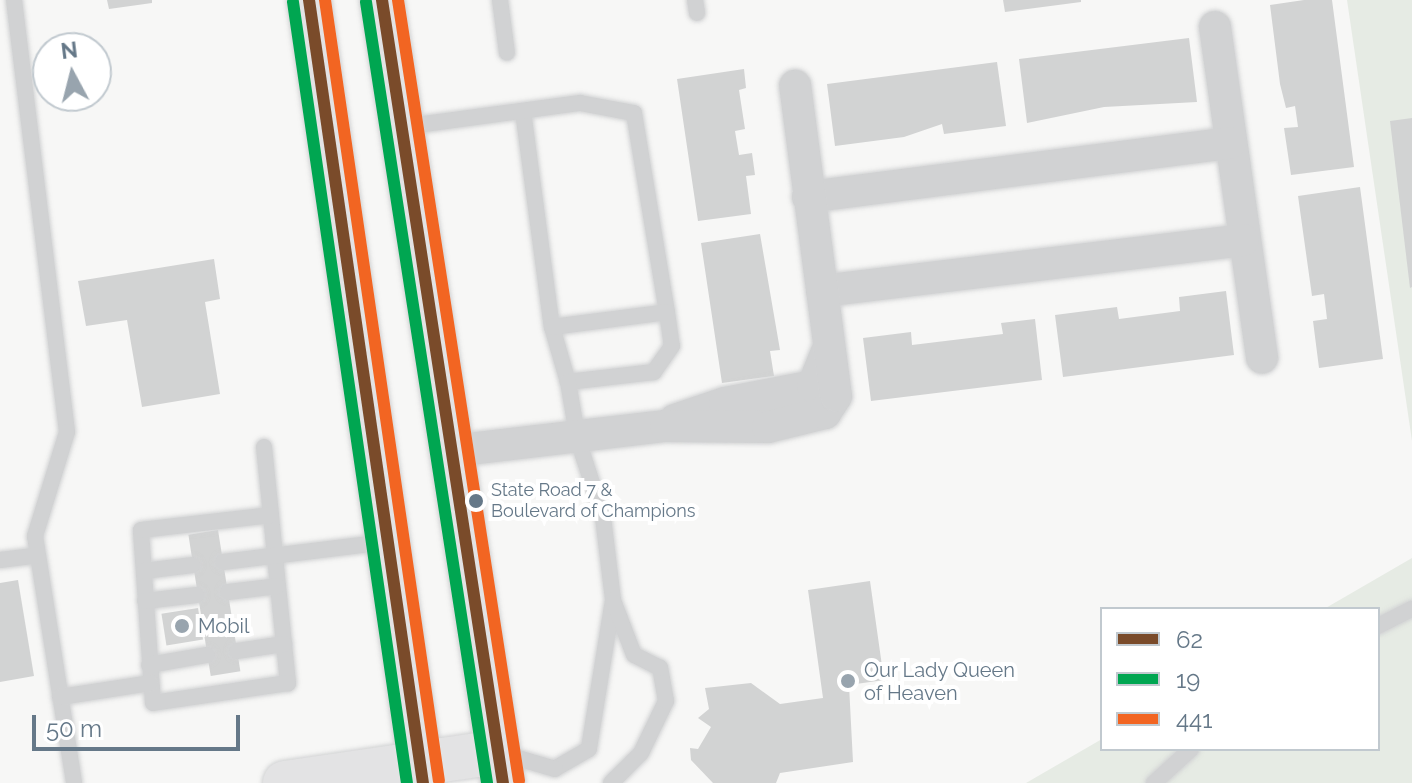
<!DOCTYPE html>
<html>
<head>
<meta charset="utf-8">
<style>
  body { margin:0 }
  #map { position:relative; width:1412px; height:783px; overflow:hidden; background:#f7f7f6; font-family:Raleway,sans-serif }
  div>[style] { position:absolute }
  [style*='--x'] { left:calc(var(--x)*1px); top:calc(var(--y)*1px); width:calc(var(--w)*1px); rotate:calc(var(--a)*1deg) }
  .green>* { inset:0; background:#e6ebe4 }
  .building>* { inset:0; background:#d2d3d3; transform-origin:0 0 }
  .roads { filter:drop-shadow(0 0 2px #d2d3d4) drop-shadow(0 0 2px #d2d3d4) }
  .service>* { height:16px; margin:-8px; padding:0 8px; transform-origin:8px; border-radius:8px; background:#d1d2d3 }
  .minor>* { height:32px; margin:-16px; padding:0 16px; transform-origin:16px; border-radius:16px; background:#d1d2d3 }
  .primary>* { height:44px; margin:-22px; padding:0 22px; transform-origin:22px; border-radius:22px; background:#e3e3e4 }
  .bus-1>* { height:12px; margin:-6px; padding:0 6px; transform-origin:6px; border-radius:6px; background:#7a4b2a }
  .bus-2>* { height:12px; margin:-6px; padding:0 6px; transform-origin:6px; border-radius:6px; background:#00a651 }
  .bus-3>* { height:12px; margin:-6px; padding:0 6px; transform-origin:6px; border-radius:6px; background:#f26522 }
  .dots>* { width:22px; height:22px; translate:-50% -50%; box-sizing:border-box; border:4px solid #fff; border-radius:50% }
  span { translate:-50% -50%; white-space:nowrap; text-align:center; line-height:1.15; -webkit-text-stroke:8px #fff; paint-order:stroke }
  .bus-label { font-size:18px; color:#657888 }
  .left { translate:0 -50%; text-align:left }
  .poi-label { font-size:20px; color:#657888 }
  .legend { position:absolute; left:1100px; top:607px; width:280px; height:144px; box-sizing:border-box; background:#fff; border:2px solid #c1c9cf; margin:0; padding:10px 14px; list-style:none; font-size:24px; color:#657888 }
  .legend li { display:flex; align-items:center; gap:16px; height:40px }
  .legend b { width:40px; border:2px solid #c1c9cf }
  .north { position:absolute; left:32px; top:32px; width:80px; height:80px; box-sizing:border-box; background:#fff; border:2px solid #c1c9cf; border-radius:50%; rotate:353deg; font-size:22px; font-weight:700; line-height:32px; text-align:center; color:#657888 }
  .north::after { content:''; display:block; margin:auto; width:28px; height:36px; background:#98a4ae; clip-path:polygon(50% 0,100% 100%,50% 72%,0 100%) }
  .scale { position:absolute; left:32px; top:715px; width:208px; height:36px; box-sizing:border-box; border:4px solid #657888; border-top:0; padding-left:10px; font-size:24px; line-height:28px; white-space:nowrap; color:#657888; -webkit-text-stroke:6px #fff; paint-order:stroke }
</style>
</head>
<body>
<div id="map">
  <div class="green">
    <i style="clip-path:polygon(1347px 0,1412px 0,1412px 441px)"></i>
    <i style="clip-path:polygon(1412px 558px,1412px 783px,1026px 783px,1102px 739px,1102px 749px,1378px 749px,1378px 609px,1324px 609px)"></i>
  </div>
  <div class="building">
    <i style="clip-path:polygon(107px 0,152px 0,152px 3px,109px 9px)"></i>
    <i style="clip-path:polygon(1003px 0,1081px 0,1081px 2px,1005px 12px)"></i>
    <i style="clip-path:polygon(1304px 0,1332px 0,1354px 167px,1291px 175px,1284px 128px,1298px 127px,1295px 106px,1286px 108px,1280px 84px,1270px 5px)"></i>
    <i style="clip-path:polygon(1189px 38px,1197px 102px,1104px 107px,1027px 123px,1019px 59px)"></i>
    <i style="clip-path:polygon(997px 62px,1006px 126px,944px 134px,942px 124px,904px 137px,835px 146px,827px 84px)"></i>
    <i style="clip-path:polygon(744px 69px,746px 88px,739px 90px,745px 129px,735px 131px,739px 155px,752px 153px,755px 175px,746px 176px,751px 214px,698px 221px,677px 79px)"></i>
    <i style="clip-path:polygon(1412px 118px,1412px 287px,1410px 288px,1390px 121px)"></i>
    <i style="clip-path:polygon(1360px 187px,1383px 359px,1319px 368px,1313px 321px,1327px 319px,1324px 294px,1312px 296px,1298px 196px)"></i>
    <i style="clip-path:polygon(760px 234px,780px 350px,770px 351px,774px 376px,722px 383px,701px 243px)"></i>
    <i style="clip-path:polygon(214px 259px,220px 299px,205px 302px,220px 394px,142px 407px,127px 320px,86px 326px,78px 281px)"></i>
    <i style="clip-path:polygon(1226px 291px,1234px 355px,1063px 377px,1055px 315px,1117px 307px,1119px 319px,1180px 311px,1179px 297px)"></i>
    <i style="clip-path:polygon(1035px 319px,1042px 380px,871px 401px,863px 338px,911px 332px,912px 345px,1003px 334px,1001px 323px)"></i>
    <i style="left:218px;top:530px;width:143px;height:30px;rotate:81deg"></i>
    <i style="clip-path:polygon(18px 580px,34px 676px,0 682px,0 583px)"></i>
    <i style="clip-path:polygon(870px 581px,884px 680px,849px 685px,853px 762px,780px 773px,776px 783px,713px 783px,691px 760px,690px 748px,698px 749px,711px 727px,698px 718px,709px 709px,705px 688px,751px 683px,780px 704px,823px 698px,808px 590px)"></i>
    <i style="left:198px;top:608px;width:32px;height:37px;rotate:81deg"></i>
  </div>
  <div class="roads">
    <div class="service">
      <i style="--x:14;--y:0;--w:435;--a:83"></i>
      <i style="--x:67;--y:432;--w:109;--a:107.1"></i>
      <i style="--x:35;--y:536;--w:250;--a:81"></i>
      <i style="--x:500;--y:0;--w:53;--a:82.5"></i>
      <i style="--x:695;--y:0;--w:13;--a:81"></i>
      <i style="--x:523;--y:111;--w:218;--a:82.4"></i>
      <i style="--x:552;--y:327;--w:57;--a:73.8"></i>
      <i style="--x:402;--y:127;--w:180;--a:-7.7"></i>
      <i style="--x:580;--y:103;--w:55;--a:10.5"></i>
      <i style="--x:634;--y:113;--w:202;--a:80.6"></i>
      <i style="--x:667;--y:312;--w:34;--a:82"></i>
      <i style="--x:672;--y:346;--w:32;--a:125"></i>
      <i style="--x:654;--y:372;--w:87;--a:173.4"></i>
      <i style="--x:568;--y:382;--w:59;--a:80.2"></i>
      <i style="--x:578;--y:440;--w:81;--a:72"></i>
      <i style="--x:603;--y:517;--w:84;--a:83.1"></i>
      <i style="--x:613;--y:600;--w:151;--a:99.2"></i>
      <i style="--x:589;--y:749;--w:39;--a:150"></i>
      <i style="--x:555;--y:769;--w:53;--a:-163.6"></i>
      <i style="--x:552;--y:327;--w:116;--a:-7.4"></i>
      <i style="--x:264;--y:447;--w:68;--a:84.1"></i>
      <i style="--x:271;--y:515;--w:71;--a:84.4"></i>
      <i style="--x:278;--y:586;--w:98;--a:84.1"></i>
      <i style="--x:288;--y:683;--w:136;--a:171.6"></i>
      <i style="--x:153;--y:703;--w:173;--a:-94"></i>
      <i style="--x:141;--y:530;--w:131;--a:-6.6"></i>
      <i style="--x:0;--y:560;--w:38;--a:-7"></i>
      <i style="--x:223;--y:562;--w:164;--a:-7"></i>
      <i style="--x:144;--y:571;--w:49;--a:-7"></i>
      <i style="--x:228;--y:592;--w:50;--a:-6.8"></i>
      <i style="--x:145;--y:601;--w:52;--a:-6.6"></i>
      <i style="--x:1378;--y:626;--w:38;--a:-27"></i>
      <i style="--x:237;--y:651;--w:48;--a:-8.5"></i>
      <i style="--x:149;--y:665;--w:59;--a:-9.8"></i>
      <i style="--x:60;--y:697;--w:91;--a:-8.8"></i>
      <i style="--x:611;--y:783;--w:42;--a:-45"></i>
      <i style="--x:641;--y:753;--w:58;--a:-64.3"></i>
      <i style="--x:666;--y:701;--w:34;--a:-100"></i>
      <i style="--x:660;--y:668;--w:29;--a:-153"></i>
      <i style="--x:634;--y:655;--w:56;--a:-111"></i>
      <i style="--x:1154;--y:783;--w:50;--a:-42.6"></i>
    </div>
    <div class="minor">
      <i style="--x:1215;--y:27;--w:334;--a:81.9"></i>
      <i style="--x:808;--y:197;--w:425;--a:-7.3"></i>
      <i style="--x:822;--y:291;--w:424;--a:-6.9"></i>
      <i style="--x:675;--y:420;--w:53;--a:-18.8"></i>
      <i style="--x:725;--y:403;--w:90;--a:-10.9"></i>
      <i style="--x:813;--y:386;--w:40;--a:-68"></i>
      <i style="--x:452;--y:451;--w:215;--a:-6.7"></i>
      <i style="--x:666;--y:426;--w:102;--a:0.6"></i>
      <i style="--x:768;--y:427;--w:59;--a:-13.8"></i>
      <i style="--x:825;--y:413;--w:20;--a:-57"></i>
      <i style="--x:836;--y:396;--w:313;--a:-97.5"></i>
    </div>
    <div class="primary">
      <i style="--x:309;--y:0;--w:791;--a:81.72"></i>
      <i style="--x:382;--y:0;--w:792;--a:81.22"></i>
      <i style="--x:285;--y:783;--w:215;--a:-8.3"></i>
    </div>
  </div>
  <div class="bus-1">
    <i style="--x:309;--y:0;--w:791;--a:81.72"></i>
    <i style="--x:382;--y:0;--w:792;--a:81.22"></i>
  </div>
  <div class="bus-2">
    <i style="--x:293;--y:2;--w:789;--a:81.7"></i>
    <i style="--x:366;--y:2;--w:790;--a:81.19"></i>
  </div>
  <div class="bus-3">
    <i style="--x:325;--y:0;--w:789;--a:81.7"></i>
    <i style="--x:398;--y:0;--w:790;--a:81.19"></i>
  </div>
  <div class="dots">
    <i style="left:476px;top:501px;background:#657888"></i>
    <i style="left:182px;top:626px;background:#98a4ae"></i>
    <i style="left:848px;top:681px;background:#98a4ae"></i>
  </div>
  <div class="bus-label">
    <span class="left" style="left:491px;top:501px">State Road 7 &amp;<br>Boulevard of Champions</span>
  </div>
  <div class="poi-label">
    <span class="left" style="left:198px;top:626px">Mobil</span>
    <span class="left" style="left:864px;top:682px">Our Lady Queen<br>of Heaven</span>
  </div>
  <ul class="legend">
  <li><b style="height:10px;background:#7a4b2a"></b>62</li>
  <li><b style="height:10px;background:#00a651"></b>19</li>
  <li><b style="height:10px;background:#f26522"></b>441</li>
  </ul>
  <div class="north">N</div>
  <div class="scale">50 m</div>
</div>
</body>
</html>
